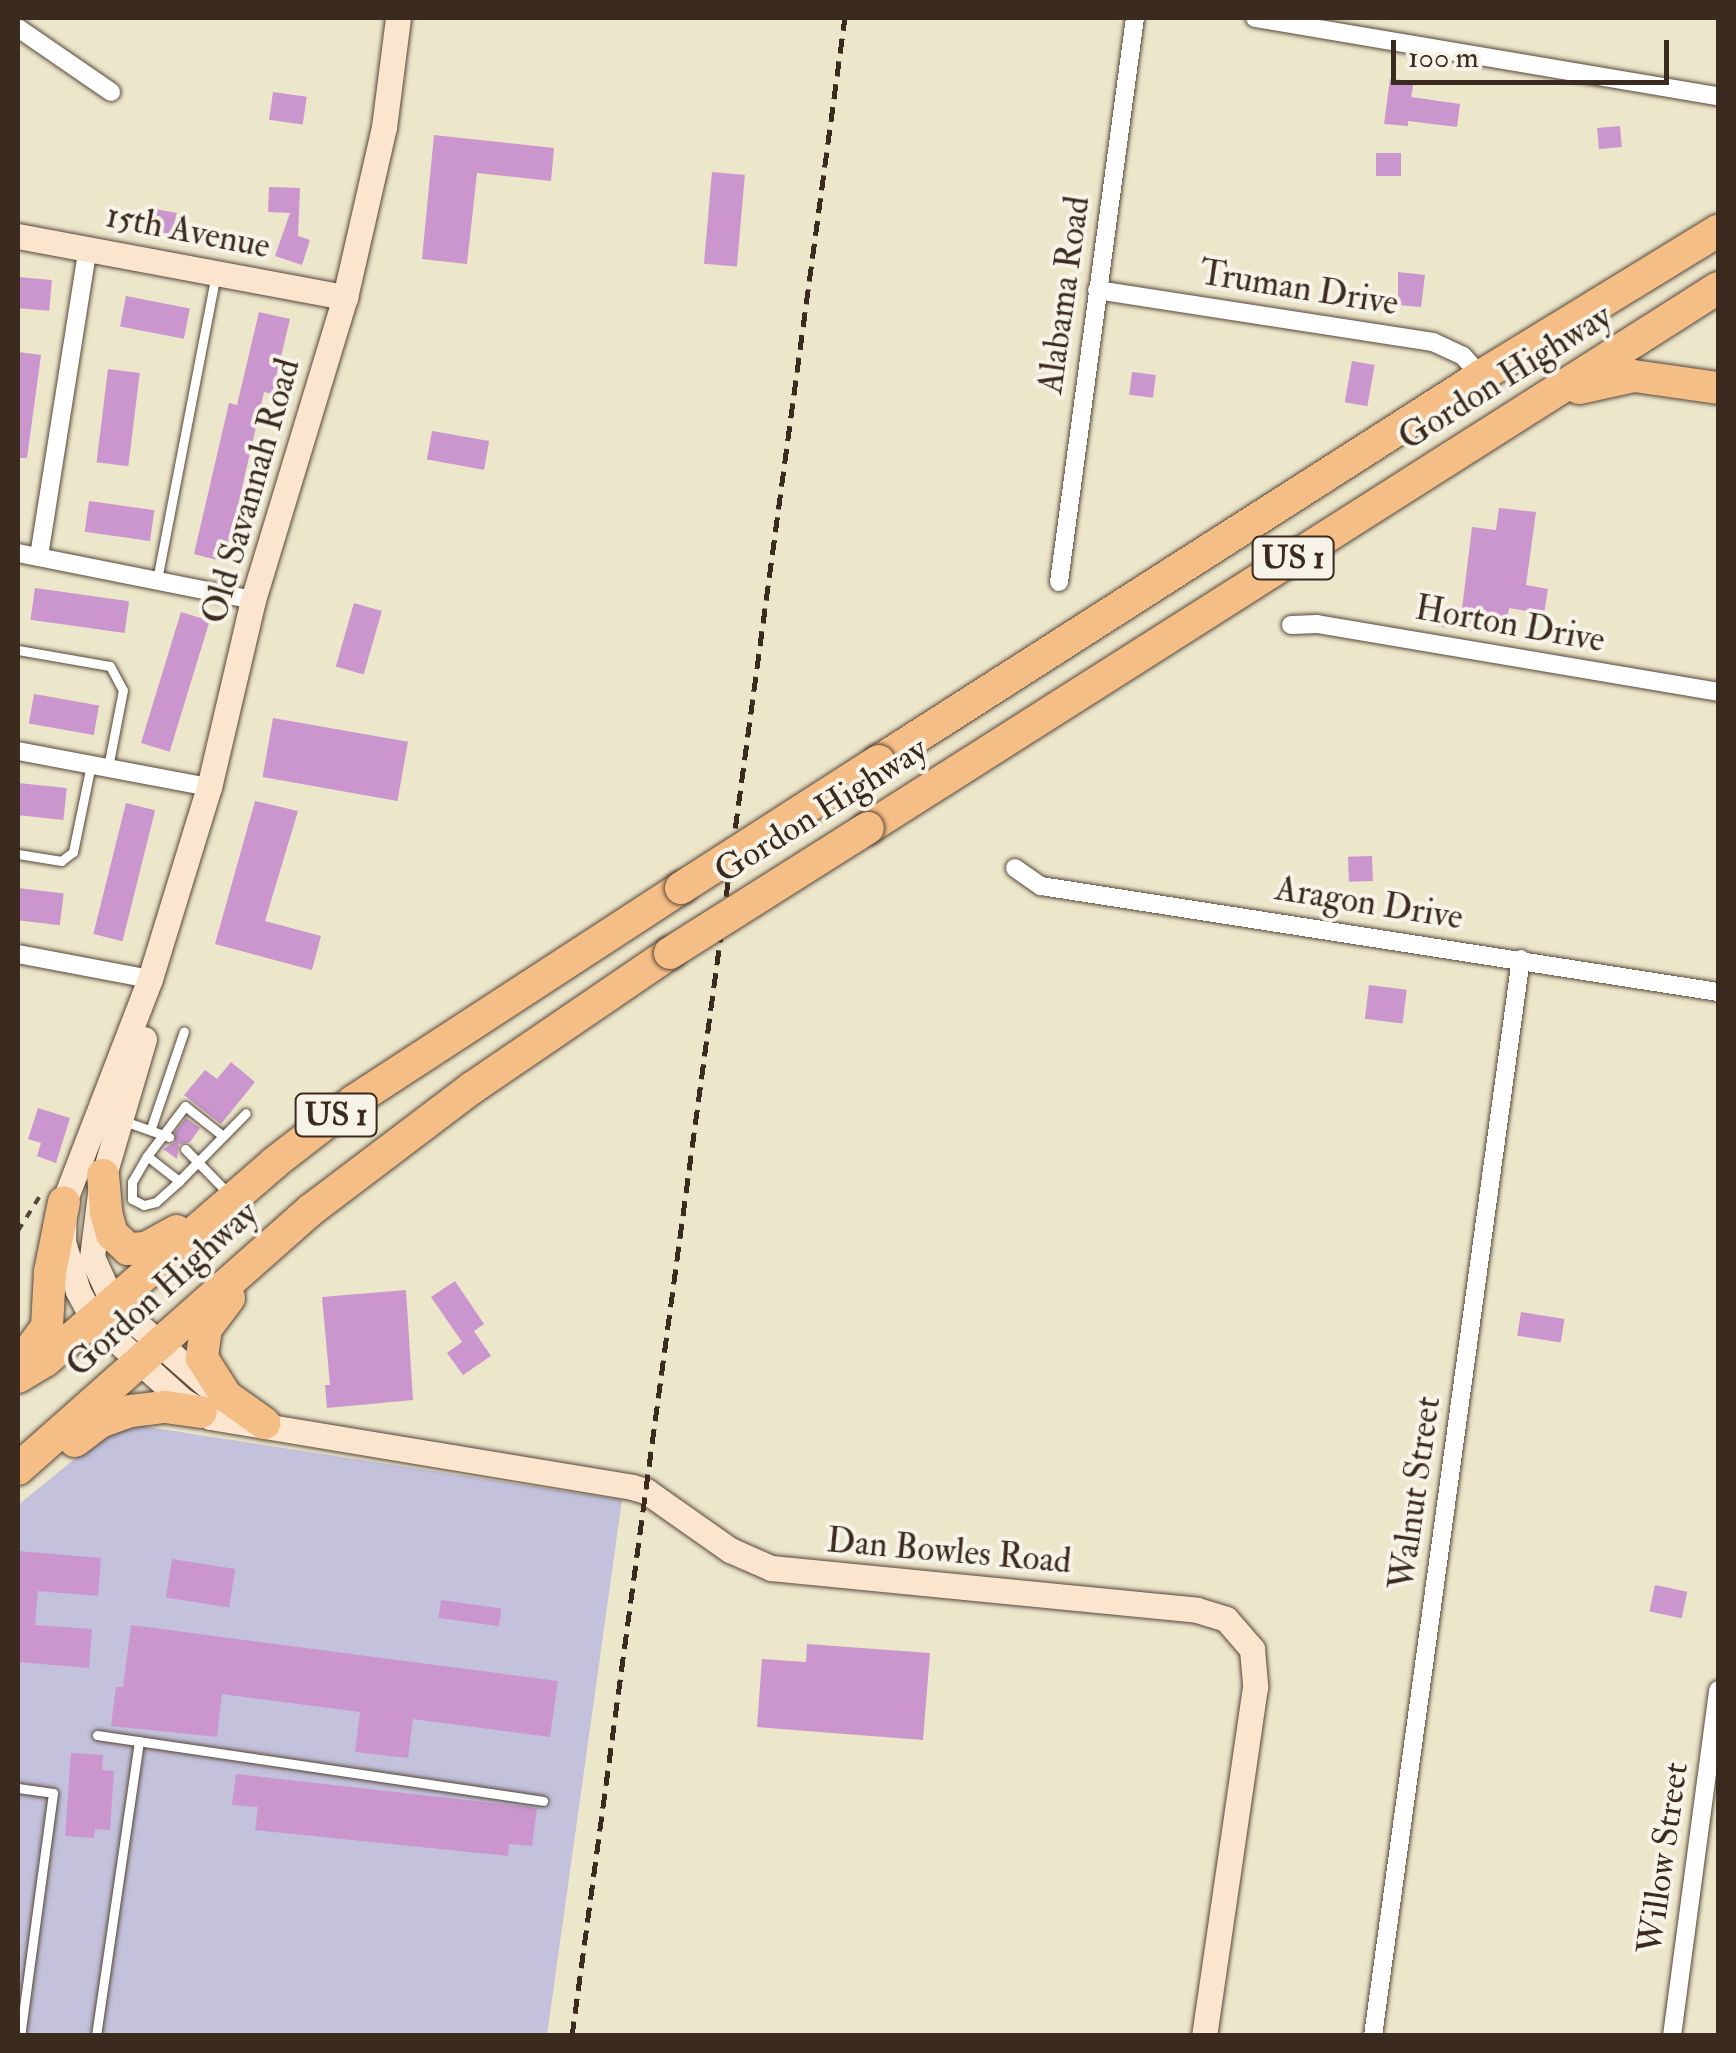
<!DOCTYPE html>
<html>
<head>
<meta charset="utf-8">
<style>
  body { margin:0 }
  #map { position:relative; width:1736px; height:2053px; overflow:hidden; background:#ece6cb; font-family:"IM FELL Double Pica",serif }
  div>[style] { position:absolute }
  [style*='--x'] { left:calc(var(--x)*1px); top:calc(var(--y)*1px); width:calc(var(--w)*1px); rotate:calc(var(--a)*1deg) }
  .industrial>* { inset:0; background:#c3c1db }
  .building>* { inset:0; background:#ca96cd; transform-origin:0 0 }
  .path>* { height:4px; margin-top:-2px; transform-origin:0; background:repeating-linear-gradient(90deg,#564638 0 8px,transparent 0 16px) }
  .roads { filter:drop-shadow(0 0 2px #564638) drop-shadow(0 0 2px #564638) }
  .lane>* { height:9px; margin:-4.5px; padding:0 4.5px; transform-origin:4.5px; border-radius:4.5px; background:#fff }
  .street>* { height:18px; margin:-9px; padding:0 9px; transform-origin:9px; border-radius:9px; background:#fff }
  .secondary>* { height:25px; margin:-12.5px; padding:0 12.5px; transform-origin:12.5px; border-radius:12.5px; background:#fbe5cf }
  .highway>* { height:32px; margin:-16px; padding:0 16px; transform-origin:16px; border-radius:16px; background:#f6be87 }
  .rail>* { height:5px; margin-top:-2.5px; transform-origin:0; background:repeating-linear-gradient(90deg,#3b2a1e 0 15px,transparent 0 23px) }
  .bridges { filter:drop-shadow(0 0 2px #564638) drop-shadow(0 0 2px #564638) }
  .highway-bridge>* { height:32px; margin:-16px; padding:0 16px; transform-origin:16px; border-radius:16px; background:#f6be87 }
  span { translate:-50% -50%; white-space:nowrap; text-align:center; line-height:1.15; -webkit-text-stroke:8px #f7f3e8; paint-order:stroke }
  .shield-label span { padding:2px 8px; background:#f7f3e8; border:2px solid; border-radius:8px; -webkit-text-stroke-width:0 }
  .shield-label { font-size:32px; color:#3b2a1e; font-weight:700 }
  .street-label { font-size:35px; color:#3b2a1e }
  .frame { position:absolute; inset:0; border:20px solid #3b2a1e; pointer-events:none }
  .scale { position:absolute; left:1391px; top:40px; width:278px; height:45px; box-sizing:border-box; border:5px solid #3b2a1e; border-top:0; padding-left:12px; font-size:30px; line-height:35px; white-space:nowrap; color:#3b2a1e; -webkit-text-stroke:8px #f7f3e8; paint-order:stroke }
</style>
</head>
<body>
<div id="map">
  <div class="industrial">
    <i style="clip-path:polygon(141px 1426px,622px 1500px,547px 2035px,18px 2036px,18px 1505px,103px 1436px)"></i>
  </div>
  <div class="building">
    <i style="clip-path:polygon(1390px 79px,1414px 81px,1411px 97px,1460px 104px,1457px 127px,1408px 121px,1408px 126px,1384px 124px)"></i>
    <i style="left:273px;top:92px;width:34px;height:28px;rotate:8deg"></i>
    <i style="left:1620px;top:126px;width:21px;height:23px;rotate:85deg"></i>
    <i style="clip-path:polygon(434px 135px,554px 148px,551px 181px,477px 173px,467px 264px,422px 259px)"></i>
    <i style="left:1376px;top:153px;width:25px;height:23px"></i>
    <i style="left:712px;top:172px;width:33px;height:92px;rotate:5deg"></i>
    <i style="clip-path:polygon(269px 187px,300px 188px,298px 236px,310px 240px,302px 265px,275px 256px,290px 213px,268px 212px)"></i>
    <i style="left:156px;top:209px;width:21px;height:22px;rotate:11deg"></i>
    <i style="clip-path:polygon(1398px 272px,1425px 275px,1421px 307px,1398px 305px)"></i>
    <i style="left:18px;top:277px;width:34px;height:31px;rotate:5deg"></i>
    <i style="left:126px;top:296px;width:65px;height:31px;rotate:11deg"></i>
    <i style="clip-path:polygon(259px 312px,290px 319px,272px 394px,264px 392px,225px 562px,194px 554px,229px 403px,237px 405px)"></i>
    <i style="clip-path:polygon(18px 352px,41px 355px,27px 458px,18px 458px)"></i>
    <i style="left:1352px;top:361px;width:23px;height:42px;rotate:10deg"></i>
    <i style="left:108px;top:369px;width:32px;height:94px;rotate:7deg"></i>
    <i style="left:1132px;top:372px;width:24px;height:23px;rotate:7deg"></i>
    <i style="left:432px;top:431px;width:58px;height:29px;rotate:10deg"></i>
    <i style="left:89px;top:501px;width:66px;height:31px;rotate:8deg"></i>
    <i style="clip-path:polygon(1499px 508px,1536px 512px,1526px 585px,1548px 589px,1544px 614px,1509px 608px,1505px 635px,1434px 626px,1437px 606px,1462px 609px,1472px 527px,1496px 530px)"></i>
    <i style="left:35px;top:588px;width:95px;height:32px;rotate:8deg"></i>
    <i style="left:354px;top:603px;width:29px;height:66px;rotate:16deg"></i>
    <i style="left:181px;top:612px;width:30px;height:137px;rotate:17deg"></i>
    <i style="left:34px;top:694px;width:66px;height:30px;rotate:10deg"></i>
    <i style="left:273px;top:718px;width:137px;height:60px;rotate:10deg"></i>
    <i style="left:18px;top:783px;width:49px;height:32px;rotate:6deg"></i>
    <i style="clip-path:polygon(255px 801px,298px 811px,265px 921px,321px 936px,312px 970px,215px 944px)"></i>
    <i style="left:126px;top:803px;width:30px;height:135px;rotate:14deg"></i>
    <i style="left:1372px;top:856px;width:25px;height:24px;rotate:88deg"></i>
    <i style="left:18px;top:888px;width:46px;height:32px;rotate:7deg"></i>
    <i style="left:1369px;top:985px;width:38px;height:34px;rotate:7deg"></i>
    <i style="clip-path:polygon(231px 1062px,255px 1082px,221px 1124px,184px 1095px,205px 1070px,217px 1079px)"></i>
    <i style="clip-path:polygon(38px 1108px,70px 1118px,56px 1163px,37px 1156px,41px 1143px,28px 1139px)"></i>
    <i style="clip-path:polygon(186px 1118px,200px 1128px,190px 1142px,179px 1144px,177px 1159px,163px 1149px,175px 1142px,175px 1132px)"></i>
    <i style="clip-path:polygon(455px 1281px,484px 1324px,474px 1331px,491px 1356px,463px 1375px,447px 1353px,462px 1342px,431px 1297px)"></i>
    <i style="clip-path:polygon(406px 1290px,413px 1400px,327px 1408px,325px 1385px,330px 1385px,322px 1297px)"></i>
    <i style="left:1521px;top:1312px;width:44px;height:24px;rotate:9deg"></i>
    <i style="clip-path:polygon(18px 1551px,101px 1558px,98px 1596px,38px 1591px,35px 1625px,92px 1629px,89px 1668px,18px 1662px)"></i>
    <i style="left:172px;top:1559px;width:64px;height:39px;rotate:9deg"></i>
    <i style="left:1655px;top:1585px;width:33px;height:27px;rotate:12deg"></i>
    <i style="left:441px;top:1600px;width:61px;height:18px;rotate:8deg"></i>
    <i style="clip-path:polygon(131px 1625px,558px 1681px,550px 1737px,413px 1719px,408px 1758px,355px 1752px,360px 1712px,222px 1694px,217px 1737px,111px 1726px,116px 1687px,123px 1687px)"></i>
    <i style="clip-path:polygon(807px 1644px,930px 1653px,923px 1740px,757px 1727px,762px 1659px,806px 1662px)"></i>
    <i style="clip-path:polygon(71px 1753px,103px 1755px,102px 1770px,114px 1771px,110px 1830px,95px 1829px,94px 1838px,65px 1836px)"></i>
    <i style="clip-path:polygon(236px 1774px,537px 1808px,532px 1846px,509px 1844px,508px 1856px,255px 1830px,258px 1807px,232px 1805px)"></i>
  </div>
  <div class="path">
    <i style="--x:18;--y:1231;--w:40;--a:-58"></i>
  </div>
  <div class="roads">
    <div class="lane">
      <i style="--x:157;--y:580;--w:311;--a:-79.1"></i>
      <i style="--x:18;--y:650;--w:93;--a:9.9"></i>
      <i style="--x:110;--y:666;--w:27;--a:62"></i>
      <i style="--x:123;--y:690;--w:78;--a:101"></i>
      <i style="--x:18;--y:854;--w:44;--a:9.2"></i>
      <i style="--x:61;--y:861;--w:15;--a:-37"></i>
      <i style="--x:73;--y:852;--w:90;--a:-78.4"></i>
      <i style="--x:121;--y:1120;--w:51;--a:19.5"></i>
      <i style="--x:151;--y:1128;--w:102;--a:-71.2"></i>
      <i style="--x:223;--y:1136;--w:48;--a:-141.7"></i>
      <i style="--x:185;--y:1106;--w:63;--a:127.2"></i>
      <i style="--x:147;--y:1156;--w:41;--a:38"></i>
      <i style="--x:179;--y:1181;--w:95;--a:-45.4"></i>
      <i style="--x:185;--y:1149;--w:62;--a:45.7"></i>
      <i style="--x:147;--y:1156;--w:30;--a:120"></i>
      <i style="--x:132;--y:1182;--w:17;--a:90"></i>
      <i style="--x:132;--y:1199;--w:13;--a:27"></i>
      <i style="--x:144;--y:1205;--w:12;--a:-14"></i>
      <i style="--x:156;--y:1202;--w:31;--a:-42"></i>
      <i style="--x:97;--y:1735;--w:451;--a:8.4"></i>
      <i style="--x:18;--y:1788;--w:35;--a:8"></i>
      <i style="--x:53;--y:1793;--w:245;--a:97.7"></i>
      <i style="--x:96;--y:2036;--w:298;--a:-81.7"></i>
    </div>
    <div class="street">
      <i style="--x:1255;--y:18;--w:470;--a:9.6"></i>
      <i style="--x:18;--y:28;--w:113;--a:34.5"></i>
      <i style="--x:1097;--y:290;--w:340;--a:8.8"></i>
      <i style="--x:1433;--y:342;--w:33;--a:25"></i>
      <i style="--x:1463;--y:356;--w:27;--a:48"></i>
      <i style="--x:18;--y:553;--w:240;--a:11.3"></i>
      <i style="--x:39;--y:556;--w:313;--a:-81"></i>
      <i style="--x:1059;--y:582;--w:569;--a:-82.33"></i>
      <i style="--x:1291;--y:625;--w:26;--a:-2"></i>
      <i style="--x:1317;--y:624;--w:407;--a:9.6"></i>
      <i style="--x:18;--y:751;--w:194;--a:10.7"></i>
      <i style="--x:1015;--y:868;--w:32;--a:35"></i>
      <i style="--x:1041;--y:886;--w:685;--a:8.9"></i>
      <i style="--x:18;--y:954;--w:134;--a:10.7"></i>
      <i style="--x:1373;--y:2036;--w:1087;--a:-82.18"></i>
      <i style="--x:1672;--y:2036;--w:349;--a:-82.4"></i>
    </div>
    <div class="secondary">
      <i style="--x:398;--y:18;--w:110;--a:97.3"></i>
      <i style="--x:384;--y:127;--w:174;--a:102.9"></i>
      <i style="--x:345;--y:297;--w:317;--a:106.9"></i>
      <i style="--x:253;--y:600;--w:192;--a:103.2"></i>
      <i style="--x:209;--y:787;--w:201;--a:107.1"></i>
      <i style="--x:150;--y:979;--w:239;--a:111.1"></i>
      <i style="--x:64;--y:1202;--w:40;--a:91.4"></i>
      <i style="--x:63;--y:1242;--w:51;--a:73"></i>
      <i style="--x:78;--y:1291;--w:32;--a:62"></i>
      <i style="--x:93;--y:1319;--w:120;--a:42.3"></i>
      <i style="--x:182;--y:1400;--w:33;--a:31"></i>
      <i style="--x:210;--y:1417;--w:428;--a:9.4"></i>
      <i style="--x:632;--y:1487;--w:15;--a:16"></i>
      <i style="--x:646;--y:1491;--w:103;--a:35.1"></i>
      <i style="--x:730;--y:1550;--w:45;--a:23.7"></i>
      <i style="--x:771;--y:1568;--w:428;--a:5.6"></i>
      <i style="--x:1197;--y:1610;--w:30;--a:17"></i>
      <i style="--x:1226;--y:1619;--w:40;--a:49"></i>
      <i style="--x:1252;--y:1649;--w:38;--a:85"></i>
      <i style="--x:1255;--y:1687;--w:353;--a:98.3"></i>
      <i style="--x:18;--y:236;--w:333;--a:10.6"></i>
      <i style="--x:144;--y:1039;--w:152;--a:106.4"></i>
      <i style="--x:101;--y:1185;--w:73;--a:97.1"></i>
      <i style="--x:92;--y:1257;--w:51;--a:65.5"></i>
      <i style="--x:113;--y:1303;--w:138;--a:41.2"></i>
    </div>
    <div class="highway">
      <i style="--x:1579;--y:388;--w:56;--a:-12.3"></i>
      <i style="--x:1634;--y:376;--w:85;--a:8.1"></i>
      <i style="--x:879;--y:761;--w:715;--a:-32.6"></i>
      <i style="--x:1481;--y:376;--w:278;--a:-31.5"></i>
      <i style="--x:868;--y:828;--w:1007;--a:-32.43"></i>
      <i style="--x:103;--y:1175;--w:38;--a:85"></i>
      <i style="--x:106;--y:1213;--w:22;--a:74"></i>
      <i style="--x:112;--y:1234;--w:22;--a:43"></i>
      <i style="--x:128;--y:1249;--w:18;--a:-3"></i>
      <i style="--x:146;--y:1248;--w:35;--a:-29"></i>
      <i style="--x:229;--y:1298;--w:38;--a:127"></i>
      <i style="--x:206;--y:1328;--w:30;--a:98"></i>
      <i style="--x:202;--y:1358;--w:45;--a:57.7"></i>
      <i style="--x:226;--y:1396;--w:47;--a:35.4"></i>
      <i style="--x:18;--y:1366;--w:49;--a:-53.4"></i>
      <i style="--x:47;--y:1327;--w:55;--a:-86.9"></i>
      <i style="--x:50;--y:1272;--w:71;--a:-78.7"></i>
      <i style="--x:18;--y:1377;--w:31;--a:-31"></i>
      <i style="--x:45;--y:1361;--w:303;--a:-40.8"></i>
      <i style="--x:274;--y:1163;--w:101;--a:-37.8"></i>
      <i style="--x:354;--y:1101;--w:390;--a:-33.1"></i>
      <i style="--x:75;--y:1441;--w:31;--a:-37"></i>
      <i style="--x:100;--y:1422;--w:33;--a:-20"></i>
      <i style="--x:131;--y:1411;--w:34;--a:-7"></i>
      <i style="--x:165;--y:1407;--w:36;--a:8"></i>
      <i style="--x:18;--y:1469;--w:392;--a:-41.5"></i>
      <i style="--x:312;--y:1209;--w:201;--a:-37.1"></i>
      <i style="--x:472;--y:1088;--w:240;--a:-34.3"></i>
    </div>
  </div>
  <div class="rail">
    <i style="--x:572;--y:2036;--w:2036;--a:-82.3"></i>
  </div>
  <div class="bridges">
    <div class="highway-bridge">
      <i style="--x:681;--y:888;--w:235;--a:-32.7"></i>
      <i style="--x:670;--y:953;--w:234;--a:-32.3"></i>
    </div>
  </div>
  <div class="shield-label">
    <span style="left:1293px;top:558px">US 1</span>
    <span style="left:336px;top:1115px">US 1</span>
  </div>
  <div class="street-label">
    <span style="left:188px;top:231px;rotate:11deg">15th Avenue</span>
    <span style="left:1299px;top:288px;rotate:9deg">Truman Drive</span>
    <span style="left:1064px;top:295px;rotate:-82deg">Alabama Road</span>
    <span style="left:1505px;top:377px;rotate:-32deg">Gordon Highway</span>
    <span style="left:251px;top:491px;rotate:-74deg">Old Savannah Road</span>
    <span style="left:1510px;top:624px;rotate:10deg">Horton Drive</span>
    <span style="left:821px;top:810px;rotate:-32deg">Gordon Highway</span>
    <span style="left:1369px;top:903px;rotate:9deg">Aragon Drive</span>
    <span style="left:162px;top:1289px;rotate:-42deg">Gordon Highway</span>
    <span style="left:1415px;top:1493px;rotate:-82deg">Walnut Street</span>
    <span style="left:949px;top:1551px;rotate:5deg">Dan Bowles Road</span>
    <span style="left:1663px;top:1858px;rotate:-82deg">Willow Street</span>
  </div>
  <div class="frame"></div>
  <div class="scale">100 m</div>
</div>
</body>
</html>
